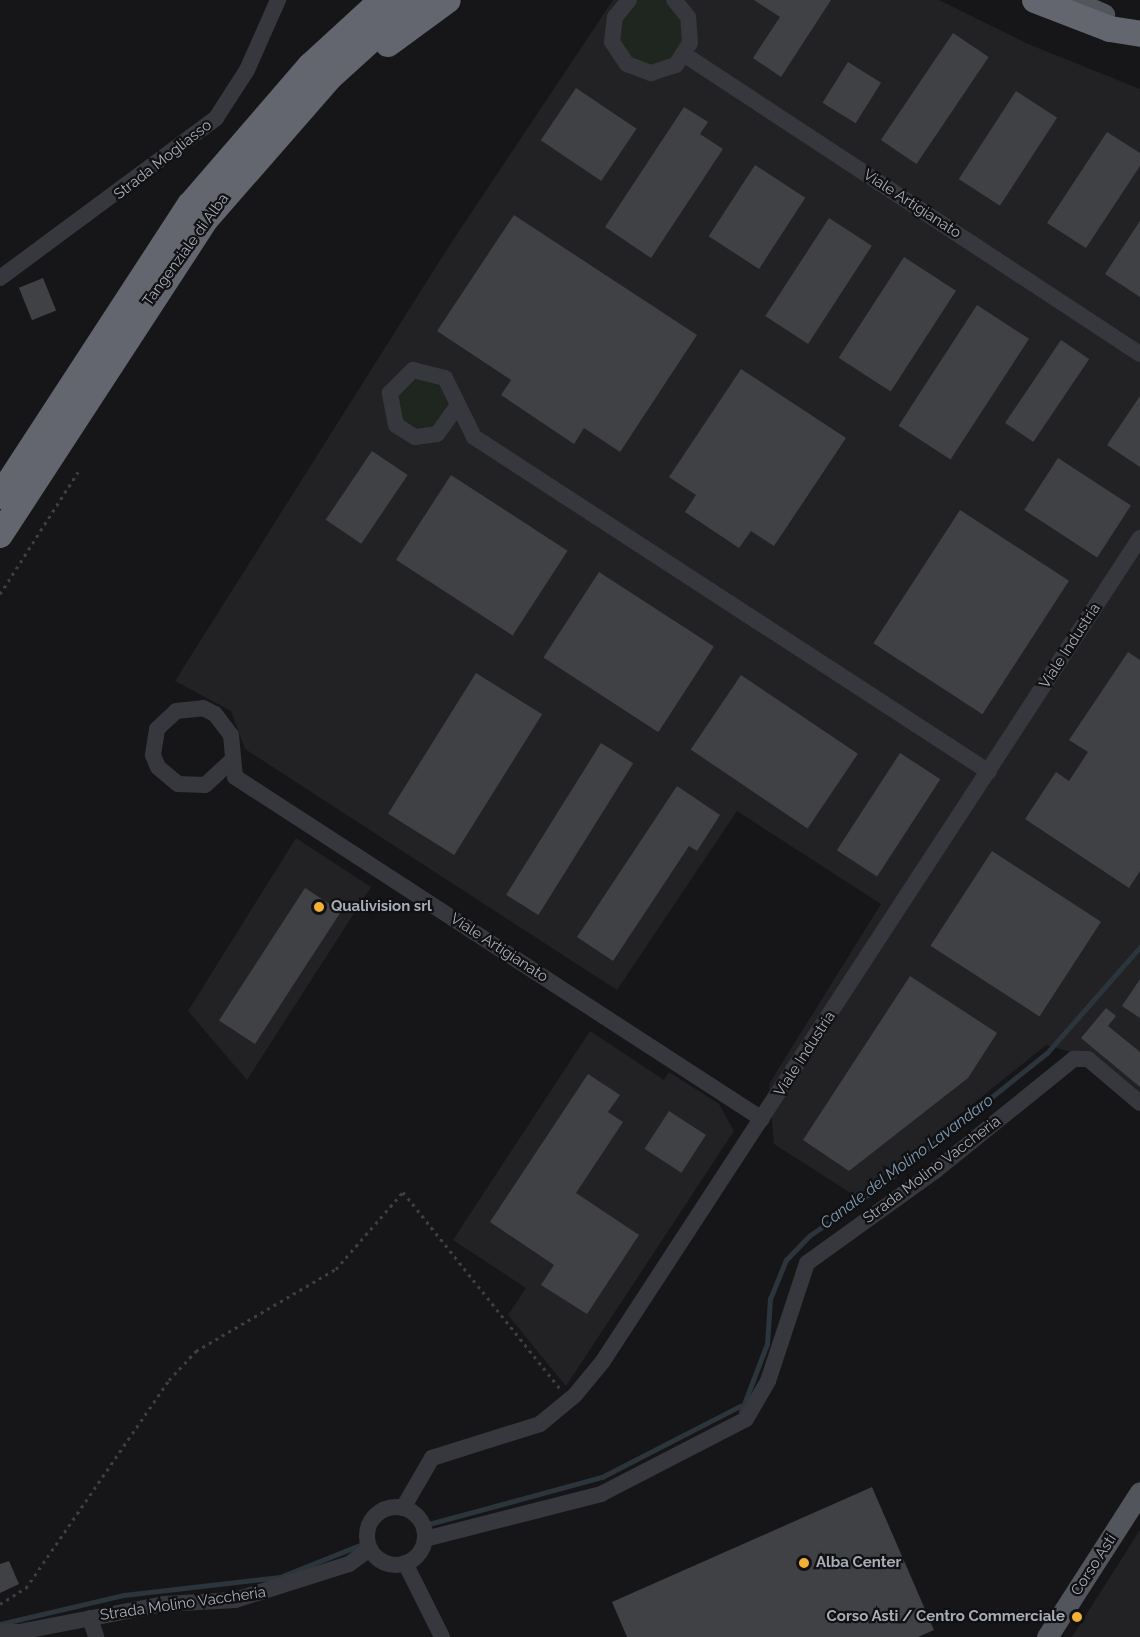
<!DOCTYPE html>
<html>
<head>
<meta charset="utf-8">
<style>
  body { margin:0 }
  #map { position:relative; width:1140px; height:1637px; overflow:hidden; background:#161618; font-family:Raleway,sans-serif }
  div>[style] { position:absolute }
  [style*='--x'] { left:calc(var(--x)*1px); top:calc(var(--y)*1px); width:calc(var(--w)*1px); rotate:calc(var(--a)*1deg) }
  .built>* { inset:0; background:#222225 }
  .green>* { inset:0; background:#1e261f }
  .round { border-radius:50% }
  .stream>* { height:4.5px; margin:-2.25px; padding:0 2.25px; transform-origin:2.25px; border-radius:2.25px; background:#2c353c }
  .building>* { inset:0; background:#404145; transform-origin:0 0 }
  .path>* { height:3px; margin-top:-1.5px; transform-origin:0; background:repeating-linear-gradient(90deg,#3d3f44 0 3px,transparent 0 7.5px) }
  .minor>* { height:16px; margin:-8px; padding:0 8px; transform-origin:8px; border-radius:8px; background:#37383d }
  .minor>.ring { margin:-8px; padding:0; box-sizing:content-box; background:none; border:16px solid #37383d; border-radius:50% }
  .major>* { height:21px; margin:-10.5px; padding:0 10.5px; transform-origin:10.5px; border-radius:10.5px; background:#53555c }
  .highway>* { height:26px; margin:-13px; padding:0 13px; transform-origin:13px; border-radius:13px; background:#63666e }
  .dots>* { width:16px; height:16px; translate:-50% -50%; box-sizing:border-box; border:3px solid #111113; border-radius:50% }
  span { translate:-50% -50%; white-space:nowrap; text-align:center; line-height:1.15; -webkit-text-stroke:4.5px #111113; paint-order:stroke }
  .street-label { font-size:15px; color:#a8adb8 }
  .poi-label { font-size:15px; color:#a8adb8; font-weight:700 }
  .left { translate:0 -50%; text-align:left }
  .right { translate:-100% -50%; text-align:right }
  .water-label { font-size:16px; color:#7f9bb3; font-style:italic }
</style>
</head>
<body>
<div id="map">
  <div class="built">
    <i style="clip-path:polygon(613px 0,939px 0,1028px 44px,1140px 89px,1140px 1095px,1095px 1059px,1046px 1045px,857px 1197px,774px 1144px,769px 1084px,881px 904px,737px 811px,617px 990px,245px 749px,231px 711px,175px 681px,451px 243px)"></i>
    <i style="clip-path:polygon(296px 838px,371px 887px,247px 1080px,188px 1011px)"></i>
    <i style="clip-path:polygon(590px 1031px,664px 1080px,669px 1072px,719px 1104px,734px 1131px,566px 1386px,508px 1315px,526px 1288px,453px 1240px)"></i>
    <i style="clip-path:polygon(1140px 1530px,1140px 1637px,1071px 1637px,1072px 1637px)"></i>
  </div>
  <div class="green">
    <i class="round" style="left:616px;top:-2px;width:68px;height:68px"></i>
    <i class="round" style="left:398px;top:379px;width:48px;height:48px"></i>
  </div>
  <div class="stream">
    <i style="--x:741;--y:1412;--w:73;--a:-69.1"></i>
    <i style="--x:767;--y:1344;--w:45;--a:-86.2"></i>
    <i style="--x:770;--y:1299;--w:42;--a:-67.7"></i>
    <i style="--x:786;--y:1260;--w:33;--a:-46"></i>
    <i style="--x:809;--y:1236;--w:89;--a:-34.9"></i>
    <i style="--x:882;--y:1185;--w:211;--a:-38.7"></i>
    <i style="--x:1047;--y:1053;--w:141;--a:-48.7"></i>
    <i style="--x:429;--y:1524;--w:179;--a:-15.2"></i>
    <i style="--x:602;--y:1477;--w:155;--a:-27.2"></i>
    <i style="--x:0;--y:1624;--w:127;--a:-13.2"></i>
    <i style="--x:124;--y:1595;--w:157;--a:-6.6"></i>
    <i style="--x:280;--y:1577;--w:89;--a:-21.7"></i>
  </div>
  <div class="building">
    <i style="clip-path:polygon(754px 0,831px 0,781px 77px,753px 58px,780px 17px)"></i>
    <i style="left:953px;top:33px;width:43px;height:129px;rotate:34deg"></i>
    <i style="left:848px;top:62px;width:39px;height:48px;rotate:32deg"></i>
    <i style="left:576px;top:88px;width:73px;height:63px;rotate:34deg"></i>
    <i style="left:1016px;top:91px;width:49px;height:105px;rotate:33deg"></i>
    <i style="clip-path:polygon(684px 107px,708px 122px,700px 134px,723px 149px,651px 258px,605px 227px)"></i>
    <i style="clip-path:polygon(1107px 132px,1140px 153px,1140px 166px,1086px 248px,1047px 223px)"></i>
    <i style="left:755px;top:165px;width:60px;height:85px;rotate:33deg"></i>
    <i style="clip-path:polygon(514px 215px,697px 335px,620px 452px,584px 428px,574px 444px,501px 395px,511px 380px,437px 331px)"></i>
    <i style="left:829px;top:218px;width:51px;height:117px;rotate:33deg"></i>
    <i style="clip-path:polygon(1140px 221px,1140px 297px,1105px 274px)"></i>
    <i style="left:904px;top:257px;width:62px;height:120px;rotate:33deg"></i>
    <i style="left:43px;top:278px;width:35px;height:26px;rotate:68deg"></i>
    <i style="left:977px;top:305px;width:62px;height:144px;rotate:33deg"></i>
    <i style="left:1061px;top:340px;width:34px;height:100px;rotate:34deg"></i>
    <i style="clip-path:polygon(741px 369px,846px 438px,774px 546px,751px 531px,739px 548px,685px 512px,696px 495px,669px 477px)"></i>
    <i style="clip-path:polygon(1140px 396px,1140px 467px,1107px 445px)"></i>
    <i style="left:372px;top:451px;width:43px;height:83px;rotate:34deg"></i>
    <i style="left:1058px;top:458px;width:87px;height:62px;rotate:33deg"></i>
    <i style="left:451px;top:475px;width:139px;height:101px;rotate:33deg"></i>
    <i style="left:960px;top:510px;width:130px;height:159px;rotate:33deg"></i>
    <i style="left:599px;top:572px;width:137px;height:102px;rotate:33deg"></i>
    <i style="clip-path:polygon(1128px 652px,1140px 660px,1140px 871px,1129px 888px,1025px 819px,1056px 772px,1069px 781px,1088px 752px,1069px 740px)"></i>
    <i style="left:476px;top:673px;width:78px;height:166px;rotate:32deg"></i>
    <i style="left:741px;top:675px;width:141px;height:90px;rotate:34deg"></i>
    <i style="left:601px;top:743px;width:38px;height:179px;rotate:32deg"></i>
    <i style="left:900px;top:753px;width:48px;height:116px;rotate:33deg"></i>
    <i style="clip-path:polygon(677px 786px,720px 815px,697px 851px,689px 846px,613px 961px,577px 937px)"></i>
    <i style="left:992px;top:851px;width:130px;height:113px;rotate:33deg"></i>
    <i style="left:305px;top:888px;width:43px;height:158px;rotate:33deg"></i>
    <i style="clip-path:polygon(910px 976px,997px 1033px,968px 1078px,849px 1171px,803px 1140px)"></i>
    <i style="clip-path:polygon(1140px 979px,1140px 1018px,1122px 1006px)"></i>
    <i style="clip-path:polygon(1106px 1008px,1116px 1016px,1108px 1026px,1140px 1052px,1140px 1087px,1081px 1038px)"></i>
    <i style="clip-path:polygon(588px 1074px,620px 1095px,608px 1112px,623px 1122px,576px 1193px,639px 1235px,587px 1314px,541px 1285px,554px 1265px,490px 1222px)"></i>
    <i style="left:669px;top:1111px;width:44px;height:45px;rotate:33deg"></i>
    <i style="clip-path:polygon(872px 1487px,934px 1630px,918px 1637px,627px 1637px,612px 1602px)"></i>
    <i style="clip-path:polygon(9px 1561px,19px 1584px,0 1593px,0 1564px)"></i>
  </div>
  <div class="path">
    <i style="--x:0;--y:594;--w:145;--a:-57.4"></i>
    <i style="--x:0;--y:1604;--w:31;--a:-32"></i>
    <i style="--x:26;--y:1588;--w:252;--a:-55.5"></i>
    <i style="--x:169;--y:1380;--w:40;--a:-47"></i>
    <i style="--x:196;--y:1351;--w:162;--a:-30.4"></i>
    <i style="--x:336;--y:1269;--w:102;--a:-49"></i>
    <i style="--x:403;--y:1192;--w:253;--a:51.4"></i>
  </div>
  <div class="minor">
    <i style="--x:629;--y:0;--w:22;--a:129"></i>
    <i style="--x:615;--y:17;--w:25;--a:97"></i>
    <i style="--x:612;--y:42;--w:27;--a:56"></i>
    <i style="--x:627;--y:64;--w:26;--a:21"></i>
    <i style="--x:651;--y:73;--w:26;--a:-18"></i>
    <i style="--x:676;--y:65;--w:26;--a:-58"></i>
    <i style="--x:690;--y:43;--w:26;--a:-94"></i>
    <i style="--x:688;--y:17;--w:22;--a:-129"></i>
    <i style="--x:685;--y:55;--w:544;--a:33.31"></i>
    <i style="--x:0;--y:278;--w:269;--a:-36.5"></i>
    <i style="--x:216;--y:118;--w:57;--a:-57.1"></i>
    <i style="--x:247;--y:70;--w:77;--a:-66.1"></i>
    <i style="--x:456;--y:408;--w:32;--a:126"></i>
    <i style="--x:437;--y:434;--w:22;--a:172"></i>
    <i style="--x:415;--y:437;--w:22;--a:-148"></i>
    <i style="--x:396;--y:425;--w:33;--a:-101"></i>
    <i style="--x:390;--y:393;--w:33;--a:-45"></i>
    <i style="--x:413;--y:370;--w:33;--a:14"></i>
    <i style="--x:445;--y:378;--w:66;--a:63.8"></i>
    <i style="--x:474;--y:437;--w:614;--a:33.04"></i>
    <i style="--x:230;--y:762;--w:34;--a:137"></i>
    <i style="--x:205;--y:785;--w:27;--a:-178"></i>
    <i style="--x:178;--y:784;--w:26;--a:-140"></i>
    <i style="--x:158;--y:767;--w:13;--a:-113"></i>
    <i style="--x:153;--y:755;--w:26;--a:-81"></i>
    <i style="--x:157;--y:729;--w:26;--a:-43"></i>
    <i style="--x:176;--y:711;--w:27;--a:-6"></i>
    <i style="--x:203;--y:708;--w:13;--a:27"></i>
    <i style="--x:215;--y:714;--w:26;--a:53"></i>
    <i style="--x:231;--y:735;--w:42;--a:84.6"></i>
    <i style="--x:235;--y:777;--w:628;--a:32.98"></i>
    <i class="ring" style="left:367px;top:1507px;width:42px;height:42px"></i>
    <i style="--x:403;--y:1508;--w:58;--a:-59.9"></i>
    <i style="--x:432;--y:1458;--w:113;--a:-17.5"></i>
    <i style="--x:540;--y:1424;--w:45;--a:-39.6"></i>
    <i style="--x:575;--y:1395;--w:44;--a:-50.5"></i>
    <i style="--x:603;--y:1361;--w:983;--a:-56.88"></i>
    <i style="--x:425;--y:1539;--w:182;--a:-14.3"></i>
    <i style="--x:601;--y:1494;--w:163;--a:-27.3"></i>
    <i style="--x:746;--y:1419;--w:44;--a:-59.9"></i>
    <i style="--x:768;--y:1381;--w:124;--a:-71.7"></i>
    <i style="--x:807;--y:1263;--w:158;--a:-35.7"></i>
    <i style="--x:935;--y:1171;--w:179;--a:-38.9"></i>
    <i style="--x:1074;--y:1059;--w:14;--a:0"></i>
    <i style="--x:1088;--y:1059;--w:68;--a:40.2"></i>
    <i style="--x:405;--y:1563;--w:83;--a:63.4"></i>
    <i style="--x:90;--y:1618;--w:20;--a:72"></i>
    <i style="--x:0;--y:1631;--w:19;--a:3"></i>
    <i style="--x:19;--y:1632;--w:148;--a:-10.9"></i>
    <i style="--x:164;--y:1604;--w:71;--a:-3.2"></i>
    <i style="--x:235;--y:1600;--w:120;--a:-17.5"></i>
    <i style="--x:349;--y:1564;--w:26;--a:-36"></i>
  </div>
  <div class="major">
    <i style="--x:1071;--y:0;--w:36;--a:23"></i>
    <i style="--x:1047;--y:1637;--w:172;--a:-57.3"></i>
  </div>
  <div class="highway">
    <i style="--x:1035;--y:0;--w:80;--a:21.1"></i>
    <i style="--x:1110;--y:29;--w:30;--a:9"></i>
    <i style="--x:388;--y:44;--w:74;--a:-36.3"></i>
    <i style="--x:0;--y:496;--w:348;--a:-56.9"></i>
    <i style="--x:190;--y:205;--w:184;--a:-49.2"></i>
    <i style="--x:310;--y:66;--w:98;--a:-42.5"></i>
    <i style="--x:0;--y:535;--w:379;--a:-56.9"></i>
    <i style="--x:207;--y:218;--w:187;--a:-48.9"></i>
    <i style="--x:330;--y:77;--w:115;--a:-42.2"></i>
  </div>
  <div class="dots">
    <i style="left:319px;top:907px;background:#f2b134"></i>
    <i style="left:804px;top:1563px;background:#f2b134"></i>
    <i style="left:1077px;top:1617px;background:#f2b134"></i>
  </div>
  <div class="street-label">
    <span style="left:163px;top:160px;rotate:-38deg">Strada Mogliasso</span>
    <span style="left:912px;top:204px;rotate:33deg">Viale Artigianato</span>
    <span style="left:186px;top:250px;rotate:-54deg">Tangenziale di Alba</span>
    <span style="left:1070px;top:646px;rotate:-57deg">Viale Industria</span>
    <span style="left:499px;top:948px;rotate:33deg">Viale Artigianato</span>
    <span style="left:805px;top:1054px;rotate:-57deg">Viale Industria</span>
    <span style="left:932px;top:1170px;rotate:-37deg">Strada Molino Vaccheria</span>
    <span style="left:1094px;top:1565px;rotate:-57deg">Corso Asti</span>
    <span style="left:183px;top:1604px;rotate:-8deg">Strada Molino Vaccheria</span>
  </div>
  <div class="poi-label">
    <span class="left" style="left:331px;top:907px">Qualivision srl</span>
    <span class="left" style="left:816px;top:1563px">Alba Center</span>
    <span class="right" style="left:1065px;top:1617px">Corso Asti / Centro Commerciale</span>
  </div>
  <div class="water-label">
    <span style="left:907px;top:1162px;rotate:-37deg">Canale del Molino Lavandaro</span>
  </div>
</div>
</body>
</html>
